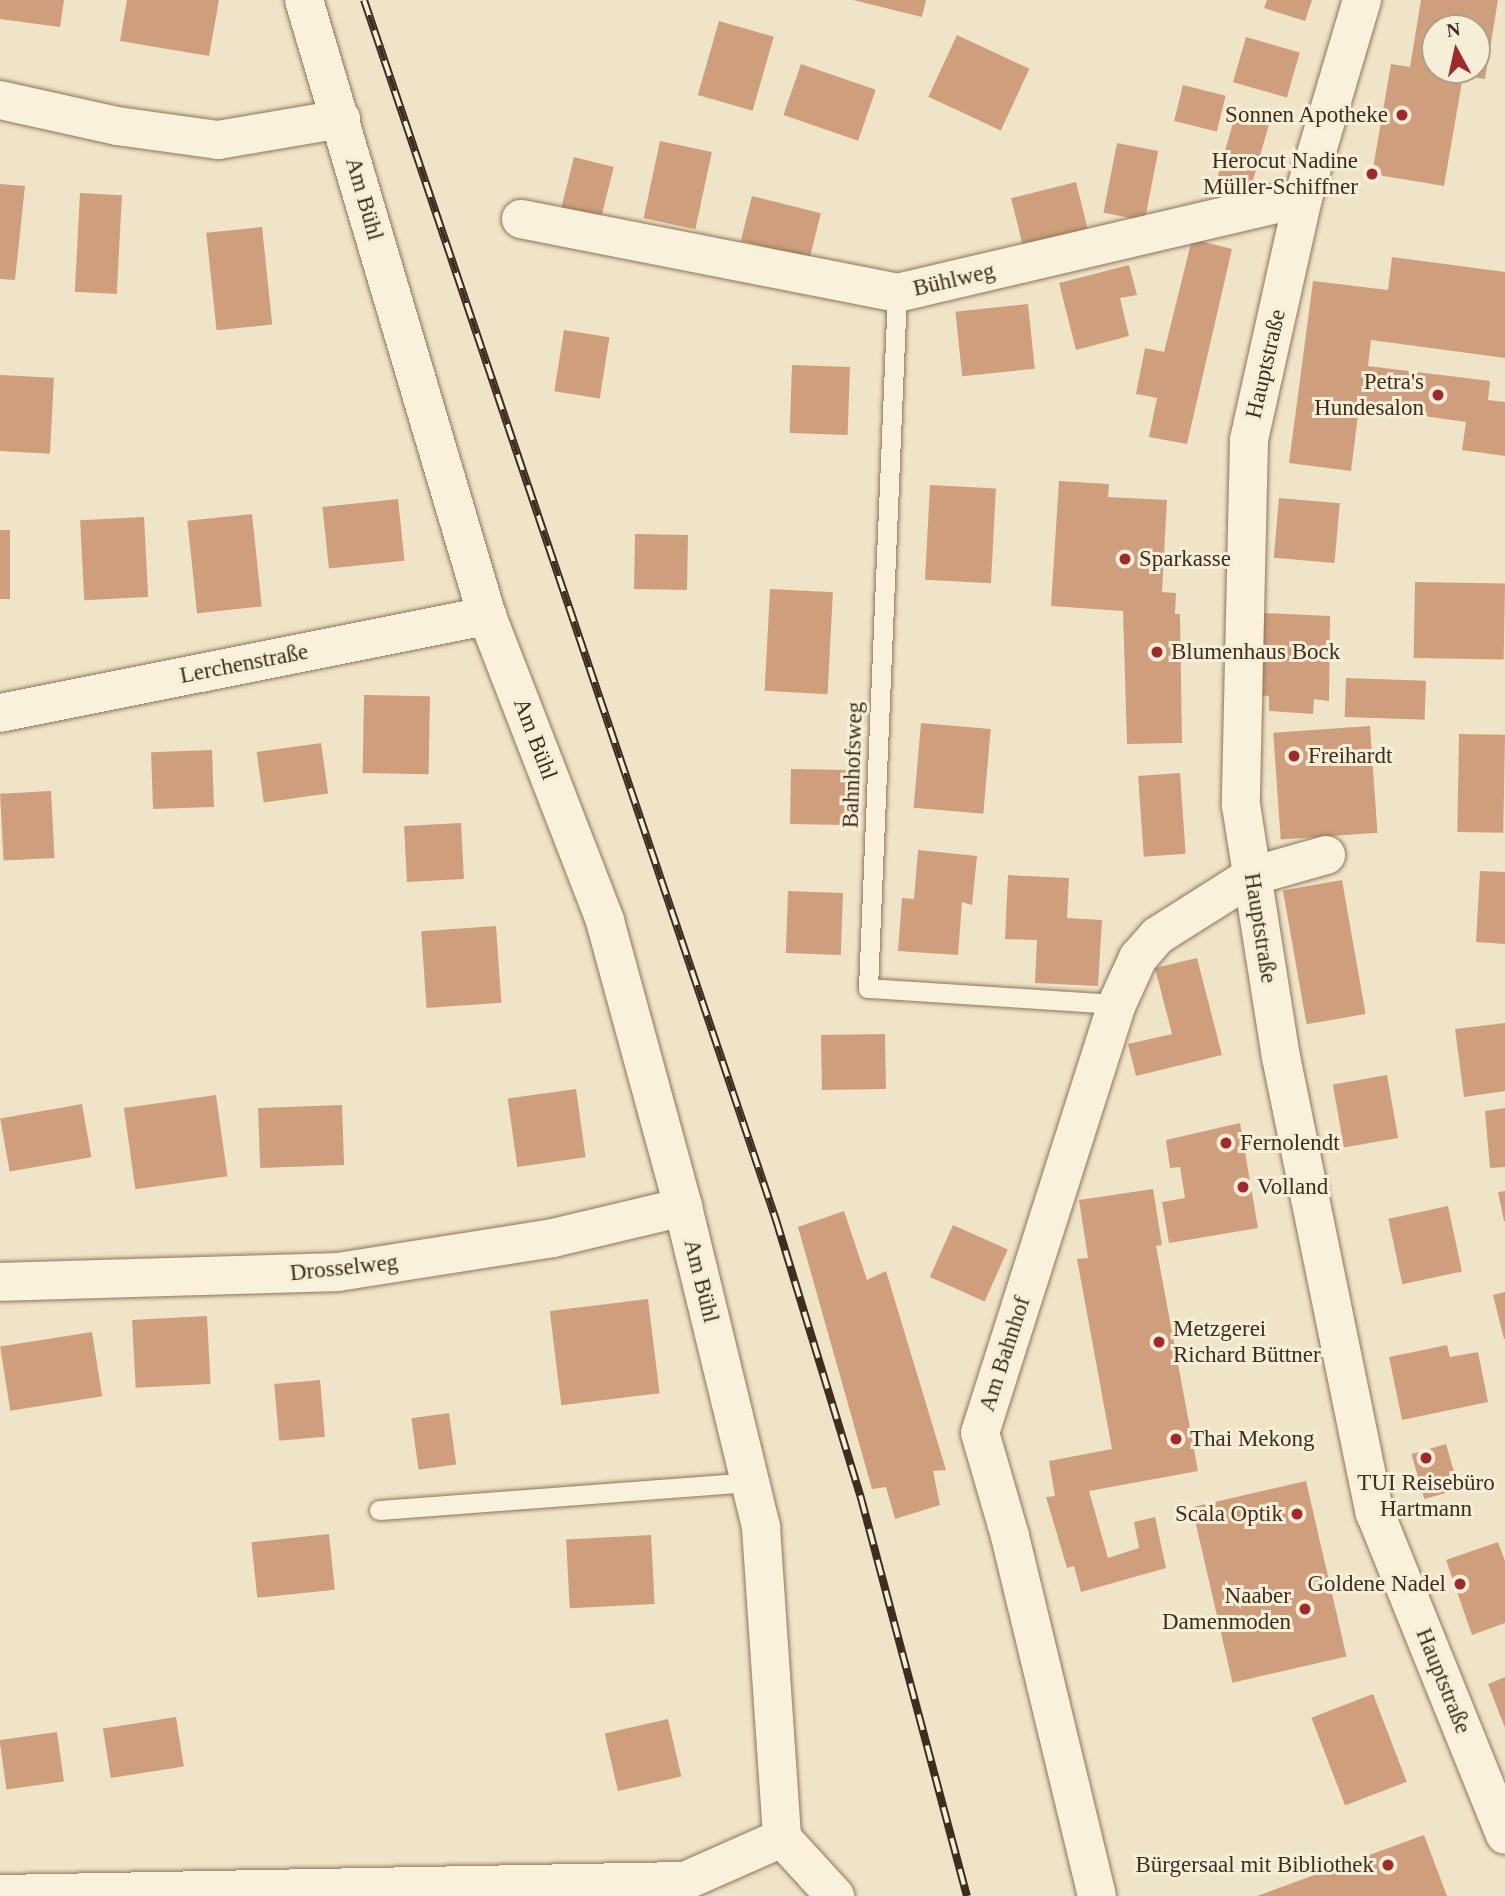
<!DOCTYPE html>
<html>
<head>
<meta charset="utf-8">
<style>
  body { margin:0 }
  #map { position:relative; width:1505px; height:1896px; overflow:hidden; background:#f0e4c8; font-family:Georgia,serif }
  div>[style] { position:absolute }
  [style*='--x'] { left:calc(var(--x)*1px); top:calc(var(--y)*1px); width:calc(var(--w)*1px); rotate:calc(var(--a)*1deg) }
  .building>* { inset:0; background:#cf9f7d; transform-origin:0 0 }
  .roads { filter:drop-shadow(0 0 2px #8d765c) drop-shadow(0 0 2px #8d765c) }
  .lane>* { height:19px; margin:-9.5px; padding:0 9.5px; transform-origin:9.5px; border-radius:9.5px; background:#faf1dc }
  .street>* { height:38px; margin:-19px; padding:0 19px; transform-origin:19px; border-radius:19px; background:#faf1dc }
  .secondary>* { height:38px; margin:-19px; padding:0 19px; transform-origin:19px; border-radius:19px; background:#faf1dc }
  .rail>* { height:8px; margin-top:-4px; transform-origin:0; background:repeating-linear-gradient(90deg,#f7eed8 0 16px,#3d2e20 0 32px); box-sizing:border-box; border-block:2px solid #3d2e20 }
  .dots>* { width:19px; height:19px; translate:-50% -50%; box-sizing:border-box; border:4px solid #f7eed8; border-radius:50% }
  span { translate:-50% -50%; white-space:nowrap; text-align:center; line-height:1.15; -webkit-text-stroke:6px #f7eed8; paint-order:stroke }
  .poi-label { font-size:23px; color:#3d2e20 }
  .right { translate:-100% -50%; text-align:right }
  .left { translate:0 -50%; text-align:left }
  .street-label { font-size:23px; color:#3d2e20 }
  .north { position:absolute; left:1421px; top:14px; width:70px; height:70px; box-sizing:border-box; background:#f7eed8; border:2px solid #ada18e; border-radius:50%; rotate:352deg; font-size:19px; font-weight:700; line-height:28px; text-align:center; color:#3d2e20 }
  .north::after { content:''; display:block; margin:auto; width:24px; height:32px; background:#9e2a2b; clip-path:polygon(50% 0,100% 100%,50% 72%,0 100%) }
</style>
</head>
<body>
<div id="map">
  <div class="building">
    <i style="clip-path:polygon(0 0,64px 0,60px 27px,0 19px)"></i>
    <i style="clip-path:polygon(127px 0,219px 0,209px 56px,120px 41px)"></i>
    <i style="clip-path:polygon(853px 0,926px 0,922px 17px)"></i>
    <i style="clip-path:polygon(1267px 0,1312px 0,1305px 21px,1264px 8px)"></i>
    <i style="clip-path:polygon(evenodd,1421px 0,1498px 0,1485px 79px,1463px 76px,1444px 186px,1372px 174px,1391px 64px,1410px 67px,1421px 0,1435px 28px,1477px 28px,1477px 70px,1435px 70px,1435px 28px)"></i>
    <i style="left:719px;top:21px;width:57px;height:77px;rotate:16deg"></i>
    <i style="left:957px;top:35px;width:80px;height:68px;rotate:25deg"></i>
    <i style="left:1246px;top:37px;width:56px;height:47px;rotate:16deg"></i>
    <i style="left:801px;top:64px;width:79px;height:54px;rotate:19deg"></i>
    <i style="left:1183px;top:85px;width:44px;height:37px;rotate:14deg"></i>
    <i style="left:1235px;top:116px;width:35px;height:70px;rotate:16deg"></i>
    <i style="left:660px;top:141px;width:53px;height:79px;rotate:12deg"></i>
    <i style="left:1117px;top:143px;width:42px;height:71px;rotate:11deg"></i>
    <i style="left:574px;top:157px;width:41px;height:52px;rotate:14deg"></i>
    <i style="left:1076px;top:182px;width:53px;height:67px;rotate:76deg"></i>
    <i style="clip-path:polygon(0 184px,25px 186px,15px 280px,0 279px)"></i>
    <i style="left:80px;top:193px;width:42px;height:99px;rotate:3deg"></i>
    <i style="left:752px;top:196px;width:71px;height:46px;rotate:14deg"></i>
    <i style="left:262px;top:227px;width:98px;height:56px;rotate:84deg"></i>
    <i style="clip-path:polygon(1192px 239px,1232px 249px,1187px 444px,1149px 437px,1157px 398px,1136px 394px,1145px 348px,1164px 352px)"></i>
    <i style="clip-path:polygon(1392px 257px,1505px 272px,1505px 358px,1371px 340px,1368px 366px,1490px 381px,1488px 400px,1505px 402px,1505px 456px,1462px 450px,1466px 422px,1359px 407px,1351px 471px,1289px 463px,1313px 281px,1388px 290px)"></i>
    <i style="clip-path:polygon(1129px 265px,1137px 295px,1120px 298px,1129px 336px,1076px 350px,1059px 283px)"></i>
    <i style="left:1028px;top:304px;width:65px;height:73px;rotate:84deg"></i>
    <i style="left:564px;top:330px;width:46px;height:62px;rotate:9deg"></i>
    <i style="left:792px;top:365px;width:58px;height:68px;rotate:2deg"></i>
    <i style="left:0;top:375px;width:54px;height:76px;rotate:3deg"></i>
    <i style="clip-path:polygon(1059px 481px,1109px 484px,1108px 497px,1167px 500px,1162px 592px,1176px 593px,1175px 614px,1180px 614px,1182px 743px,1127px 744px,1123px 611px,1051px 606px)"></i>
    <i style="left:930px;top:485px;width:66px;height:95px;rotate:3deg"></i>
    <i style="left:1279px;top:498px;width:61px;height:60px;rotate:5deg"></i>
    <i style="left:398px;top:499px;width:62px;height:76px;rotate:84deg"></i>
    <i style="left:252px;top:514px;width:93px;height:65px;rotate:84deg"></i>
    <i style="left:144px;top:517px;width:80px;height:64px;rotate:87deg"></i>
    <i style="left:0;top:530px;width:10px;height:69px"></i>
    <i style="left:635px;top:534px;width:53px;height:55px;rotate:1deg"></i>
    <i style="left:1415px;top:582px;width:90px;height:76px;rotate:1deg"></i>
    <i style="left:770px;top:589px;width:63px;height:102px;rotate:3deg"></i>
    <i style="clip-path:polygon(1262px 613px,1330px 616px,1329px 701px,1314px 699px,1313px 714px,1269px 711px,1269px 696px,1258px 695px)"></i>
    <i style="left:1346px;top:678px;width:80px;height:39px;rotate:2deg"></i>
    <i style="left:364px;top:695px;width:66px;height:78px;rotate:1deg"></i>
    <i style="left:921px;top:723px;width:70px;height:85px;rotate:5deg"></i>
    <i style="left:1370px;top:726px;width:107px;height:97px;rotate:86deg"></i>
    <i style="left:1459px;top:734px;width:46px;height:98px;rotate:1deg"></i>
    <i style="left:321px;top:743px;width:51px;height:65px;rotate:82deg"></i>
    <i style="left:212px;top:750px;width:57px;height:61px;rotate:88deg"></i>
    <i style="left:791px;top:769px;width:57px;height:55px;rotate:1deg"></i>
    <i style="left:1180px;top:773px;width:81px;height:42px;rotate:86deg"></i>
    <i style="left:51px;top:791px;width:67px;height:51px;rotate:87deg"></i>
    <i style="left:461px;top:823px;width:56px;height:57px;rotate:87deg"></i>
    <i style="clip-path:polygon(918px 850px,977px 856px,972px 905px,962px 902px,958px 955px,898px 951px,902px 898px,914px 899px)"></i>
    <i style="clip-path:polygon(1480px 871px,1505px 872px,1505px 944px,1476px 942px)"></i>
    <i style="clip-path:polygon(1008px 875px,1069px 878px,1067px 918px,1102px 920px,1098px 986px,1035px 983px,1037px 940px,1005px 939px)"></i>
    <i style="left:1342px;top:880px;width:136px;height:60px;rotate:80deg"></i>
    <i style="left:788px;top:891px;width:55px;height:62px;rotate:2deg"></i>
    <i style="left:496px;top:926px;width:77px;height:75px;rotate:86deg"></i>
    <i style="clip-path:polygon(1197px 958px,1222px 1055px,1136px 1076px,1128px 1044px,1172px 1034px,1155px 968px)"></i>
    <i style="clip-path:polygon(1505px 1023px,1505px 1091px,1464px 1097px,1455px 1029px)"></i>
    <i style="left:885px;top:1034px;width:55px;height:64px;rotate:89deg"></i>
    <i style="left:1387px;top:1075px;width:64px;height:55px;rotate:80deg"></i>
    <i style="left:576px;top:1089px;width:69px;height:69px;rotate:82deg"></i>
    <i style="left:216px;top:1095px;width:82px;height:93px;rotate:82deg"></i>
    <i style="left:82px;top:1104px;width:54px;height:83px;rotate:80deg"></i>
    <i style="left:342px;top:1105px;width:60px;height:84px;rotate:88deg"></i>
    <i style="clip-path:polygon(1505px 1108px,1505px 1167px,1490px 1168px,1485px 1111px)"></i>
    <i style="clip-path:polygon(1240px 1123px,1258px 1228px,1169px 1243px,1162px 1202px,1185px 1198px,1180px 1167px,1170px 1168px,1166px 1140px)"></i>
    <i style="clip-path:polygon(1153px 1189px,1162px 1245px,1156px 1246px,1198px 1471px,1089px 1491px,1108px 1558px,1139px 1548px,1134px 1522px,1155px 1517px,1166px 1568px,1081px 1592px,1074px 1566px,1067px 1568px,1046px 1497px,1055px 1496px,1049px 1461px,1112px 1449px,1077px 1259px,1088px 1258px,1079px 1200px)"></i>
    <i style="clip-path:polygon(1505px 1191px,1505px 1221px,1504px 1221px,1498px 1192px)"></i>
    <i style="left:1448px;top:1206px;width:67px;height:61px;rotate:78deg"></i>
    <i style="clip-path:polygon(844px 1211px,867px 1280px,886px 1271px,946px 1470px,933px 1471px,940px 1505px,895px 1519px,886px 1487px,872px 1489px,798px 1227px)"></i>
    <i style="left:953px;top:1225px;width:60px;height:57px;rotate:24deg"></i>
    <i style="clip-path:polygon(1505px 1292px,1505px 1339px,1504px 1339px,1493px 1295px)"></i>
    <i style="left:648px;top:1299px;width:95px;height:99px;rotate:83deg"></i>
    <i style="left:207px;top:1316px;width:68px;height:75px;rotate:87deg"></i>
    <i style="left:92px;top:1332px;width:65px;height:93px;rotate:81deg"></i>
    <i style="clip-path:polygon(1447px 1345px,1450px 1357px,1478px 1352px,1488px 1402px,1402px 1420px,1389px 1357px)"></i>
    <i style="left:320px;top:1380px;width:57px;height:46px;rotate:85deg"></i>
    <i style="left:449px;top:1413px;width:52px;height:38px;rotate:82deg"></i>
    <i style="left:1446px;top:1444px;width:47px;height:36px;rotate:74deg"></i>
    <i style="left:1306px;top:1481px;width:180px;height:117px;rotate:77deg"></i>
    <i style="left:329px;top:1534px;width:56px;height:78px;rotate:84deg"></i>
    <i style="left:651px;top:1535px;width:69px;height:85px;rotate:87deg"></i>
    <i style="clip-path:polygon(1498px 1542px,1505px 1561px,1505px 1623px,1472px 1635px,1446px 1560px)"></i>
    <i style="clip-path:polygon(1505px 1677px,1505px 1728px,1488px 1684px)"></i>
    <i style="left:1373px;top:1694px;width:94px;height:66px;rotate:69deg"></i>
    <i style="left:176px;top:1717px;width:50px;height:74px;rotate:81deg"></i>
    <i style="left:668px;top:1719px;width:59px;height:65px;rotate:77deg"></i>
    <i style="left:57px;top:1732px;width:50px;height:58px;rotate:82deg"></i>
    <i style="clip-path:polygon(1424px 1835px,1447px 1896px,1257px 1896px)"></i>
  </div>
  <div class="roads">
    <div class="lane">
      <i style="--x:897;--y:293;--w:696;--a:92.39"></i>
      <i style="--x:868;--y:988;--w:250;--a:3.7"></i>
      <i style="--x:379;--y:1510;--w:372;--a:-4.3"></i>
    </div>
    <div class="street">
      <i style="--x:304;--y:0;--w:643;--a:73.45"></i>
      <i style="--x:487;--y:616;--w:327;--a:68.8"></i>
      <i style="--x:605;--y:921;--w:296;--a:74.7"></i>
      <i style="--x:683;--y:1207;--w:330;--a:76.3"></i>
      <i style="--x:761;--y:1528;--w:311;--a:86.1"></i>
      <i style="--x:0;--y:100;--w:120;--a:12.5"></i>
      <i style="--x:117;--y:126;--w:102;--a:7.9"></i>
      <i style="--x:218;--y:140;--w:125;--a:-9.7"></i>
      <i style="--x:521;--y:219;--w:383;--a:11.1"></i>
      <i style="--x:897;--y:293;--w:417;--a:-13.2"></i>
      <i style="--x:0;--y:713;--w:497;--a:-11.3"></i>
      <i style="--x:0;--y:1282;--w:338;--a:-1.7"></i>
      <i style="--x:338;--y:1272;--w:218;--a:-9"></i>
      <i style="--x:553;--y:1238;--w:134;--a:-13.4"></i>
      <i style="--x:782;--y:1838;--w:79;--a:47.6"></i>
      <i style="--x:0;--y:1894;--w:685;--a:-1.09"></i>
      <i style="--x:685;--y:1881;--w:106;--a:-23.9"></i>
      <i style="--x:1097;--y:1896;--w:370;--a:-103.6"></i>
      <i style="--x:1010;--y:1536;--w:107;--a:-106.2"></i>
      <i style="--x:980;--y:1433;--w:450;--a:-72.3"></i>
      <i style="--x:1117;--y:1004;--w:51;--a:-65.5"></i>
      <i style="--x:1138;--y:958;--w:29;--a:-49"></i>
      <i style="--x:1157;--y:936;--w:112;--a:-32.3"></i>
      <i style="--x:1252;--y:876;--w:77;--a:-15.8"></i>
    </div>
    <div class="secondary">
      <i style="--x:1362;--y:0;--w:207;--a:106.6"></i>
      <i style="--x:1303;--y:198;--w:248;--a:102.6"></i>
      <i style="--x:1249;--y:440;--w:365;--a:91.3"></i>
      <i style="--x:1241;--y:805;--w:255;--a:81"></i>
      <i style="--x:1281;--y:1057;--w:466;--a:78.4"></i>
      <i style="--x:1375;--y:1513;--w:347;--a:68"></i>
    </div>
  </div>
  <div class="rail">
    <i style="--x:364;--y:0;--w:1288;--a:71.34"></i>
    <i style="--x:776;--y:1220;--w:291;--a:73"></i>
    <i style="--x:861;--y:1498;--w:412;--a:75.1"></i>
  </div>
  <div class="dots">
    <i style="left:1402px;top:115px;background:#9e2a2b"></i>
    <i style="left:1372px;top:174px;background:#9e2a2b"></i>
    <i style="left:1438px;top:395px;background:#9e2a2b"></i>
    <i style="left:1125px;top:559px;background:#9e2a2b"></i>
    <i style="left:1157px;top:652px;background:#9e2a2b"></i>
    <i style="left:1294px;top:756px;background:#9e2a2b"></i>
    <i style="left:1226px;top:1143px;background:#9e2a2b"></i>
    <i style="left:1243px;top:1187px;background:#9e2a2b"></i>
    <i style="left:1159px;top:1342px;background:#9e2a2b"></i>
    <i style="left:1176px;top:1439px;background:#9e2a2b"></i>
    <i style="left:1426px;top:1458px;background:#9e2a2b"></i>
    <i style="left:1297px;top:1514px;background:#9e2a2b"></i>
    <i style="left:1460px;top:1584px;background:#9e2a2b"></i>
    <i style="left:1305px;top:1609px;background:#9e2a2b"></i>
    <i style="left:1388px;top:1865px;background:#9e2a2b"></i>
  </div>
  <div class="poi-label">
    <span class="right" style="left:1388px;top:115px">Sonnen Apotheke</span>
    <span class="right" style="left:1358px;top:174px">Herocut Nadine<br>Müller-Schiffner</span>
    <span class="right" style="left:1424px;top:395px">Petra's<br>Hundesalon</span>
    <span class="left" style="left:1139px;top:559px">Sparkasse</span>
    <span class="left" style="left:1171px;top:652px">Blumenhaus Bock</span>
    <span class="left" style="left:1308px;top:756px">Freihardt</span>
    <span class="left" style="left:1240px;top:1143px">Fernolendt</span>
    <span class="left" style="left:1257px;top:1187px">Volland</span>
    <span class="left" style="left:1173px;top:1342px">Metzgerei<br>Richard Büttner</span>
    <span class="left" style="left:1190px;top:1439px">Thai Mekong</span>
    <span style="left:1426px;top:1496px">TUI Reisebüro<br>Hartmann</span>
    <span class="right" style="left:1283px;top:1514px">Scala Optik</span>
    <span class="right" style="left:1446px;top:1584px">Goldene Nadel</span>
    <span class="right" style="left:1291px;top:1609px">Naaber<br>Damenmoden</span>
    <span class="right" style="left:1374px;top:1865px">Bürgersaal mit Bibliothek</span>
  </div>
  <div class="street-label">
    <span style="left:364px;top:199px;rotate:74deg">Am Bühl</span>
    <span style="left:954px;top:280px;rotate:-13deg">Bühlweg</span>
    <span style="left:1266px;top:364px;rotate:-77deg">Hauptstraße</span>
    <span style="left:244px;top:664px;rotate:-11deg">Lerchenstraße</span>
    <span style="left:535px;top:739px;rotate:69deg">Am Bühl</span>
    <span style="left:853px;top:765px;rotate:-88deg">Bahnhofsweg</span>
    <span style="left:1260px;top:928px;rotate:81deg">Hauptstraße</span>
    <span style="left:344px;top:1268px;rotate:-6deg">Drosselweg</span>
    <span style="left:701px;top:1281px;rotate:76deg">Am Bühl</span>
    <span style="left:1005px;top:1354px;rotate:-72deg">Am Bahnhof</span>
    <span style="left:1443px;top:1681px;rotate:68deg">Hauptstraße</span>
  </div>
  <div class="north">N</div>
</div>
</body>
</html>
